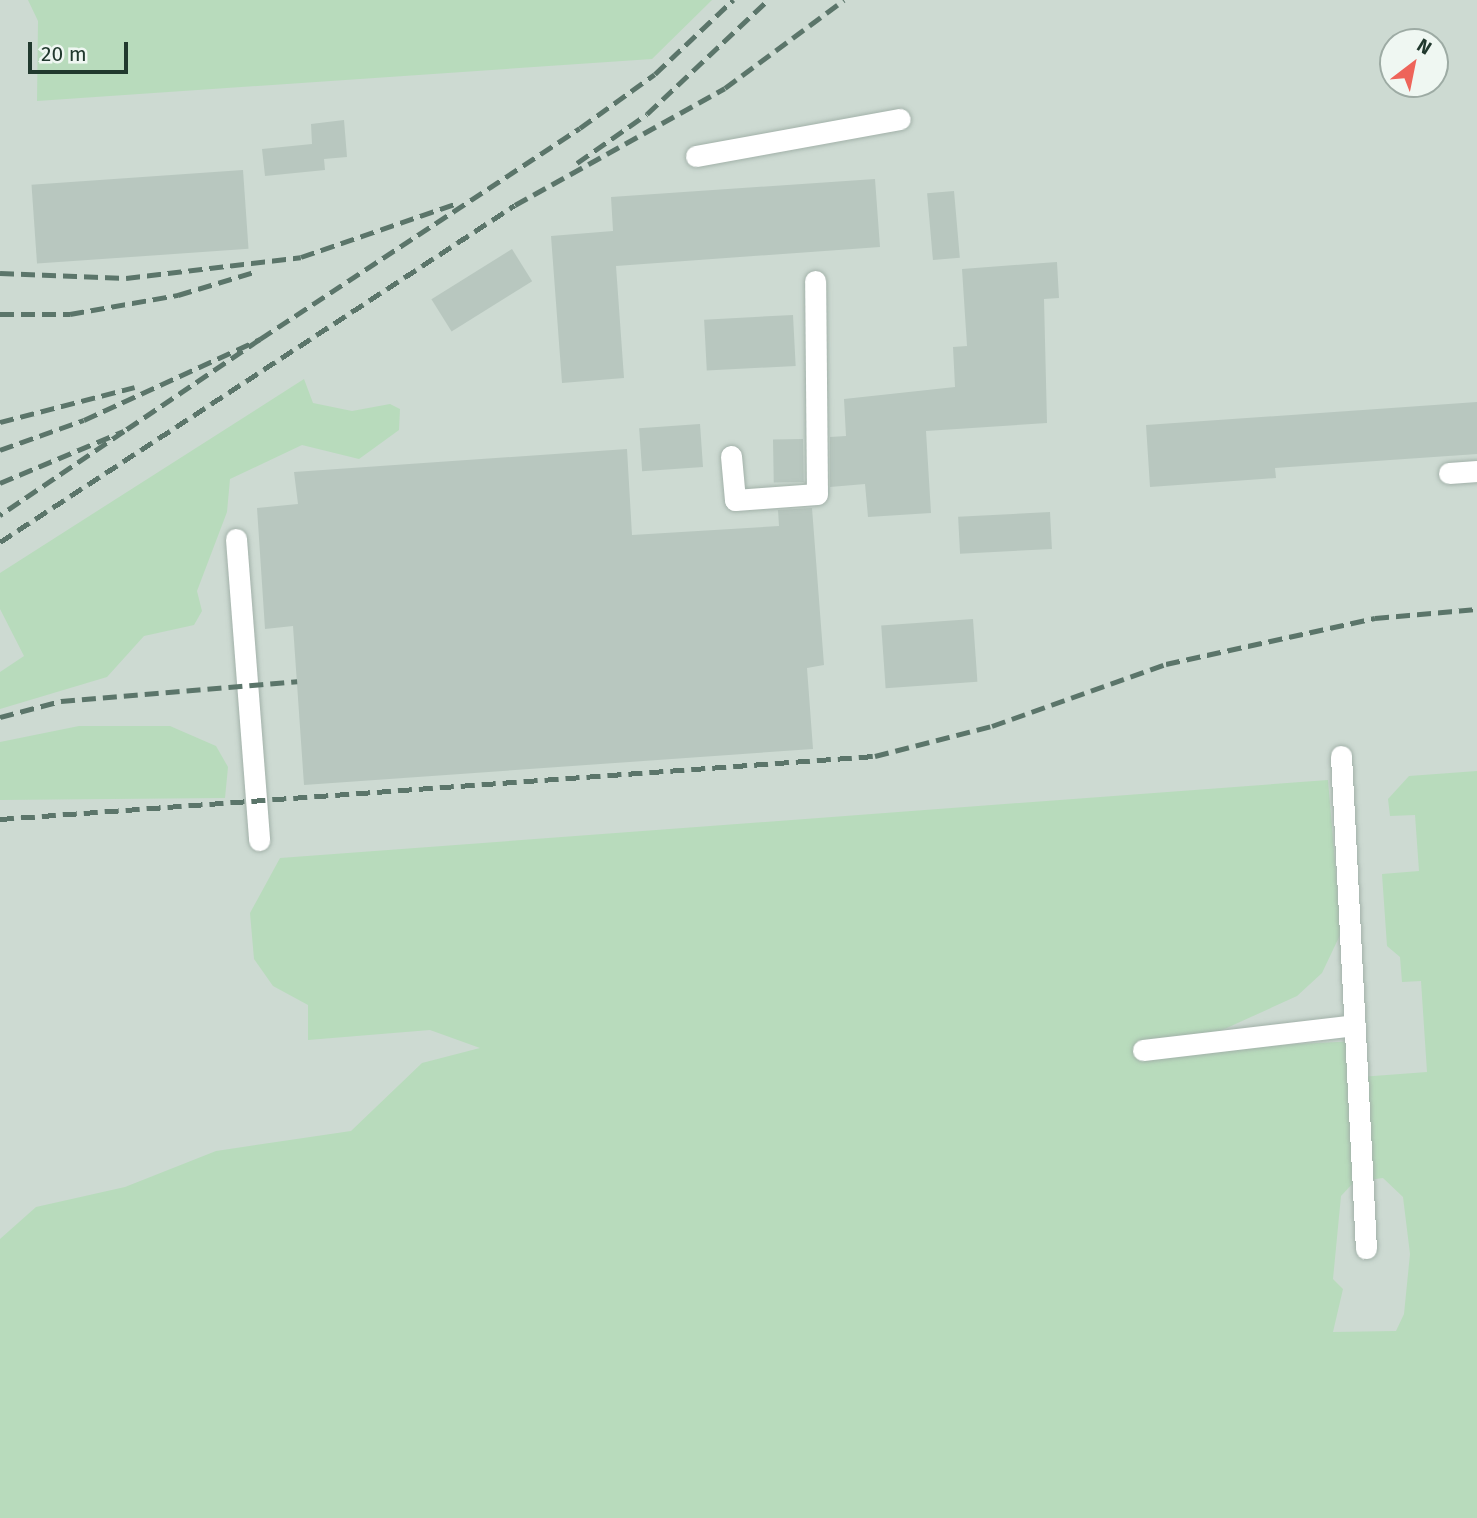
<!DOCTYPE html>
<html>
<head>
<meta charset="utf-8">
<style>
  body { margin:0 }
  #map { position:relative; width:1477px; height:1518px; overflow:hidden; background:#dfeae3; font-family:"Fira Sans",sans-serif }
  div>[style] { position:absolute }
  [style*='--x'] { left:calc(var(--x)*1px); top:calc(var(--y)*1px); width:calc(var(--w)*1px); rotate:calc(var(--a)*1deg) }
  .built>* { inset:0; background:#cddad2 }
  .green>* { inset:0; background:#b8dbbc }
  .building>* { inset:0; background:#b8c7bf; transform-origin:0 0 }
  .roads { filter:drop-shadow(0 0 2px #a2b1a9) drop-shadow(0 0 2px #a2b1a9) }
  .minor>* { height:21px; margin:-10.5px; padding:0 10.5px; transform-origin:10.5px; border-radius:10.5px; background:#fff }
  .rail>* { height:5px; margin-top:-2.5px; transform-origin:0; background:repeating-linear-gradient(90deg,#5b756a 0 14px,transparent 0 21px) }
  span { translate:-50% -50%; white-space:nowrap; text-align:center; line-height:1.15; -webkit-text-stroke:5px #eff7f2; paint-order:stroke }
  .north { position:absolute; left:1379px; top:28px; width:70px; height:70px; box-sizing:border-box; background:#eff7f2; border:2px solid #9daba4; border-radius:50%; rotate:32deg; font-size:19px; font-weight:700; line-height:28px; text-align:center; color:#21392e }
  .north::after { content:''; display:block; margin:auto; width:24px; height:32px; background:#ee645a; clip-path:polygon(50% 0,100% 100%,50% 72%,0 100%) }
  .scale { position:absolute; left:28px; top:42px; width:100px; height:32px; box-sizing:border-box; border:4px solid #21392e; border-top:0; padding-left:9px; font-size:21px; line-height:24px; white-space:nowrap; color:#21392e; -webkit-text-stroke:5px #eff7f2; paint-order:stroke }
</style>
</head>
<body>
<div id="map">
  <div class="built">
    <i style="clip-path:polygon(evenodd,0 0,1477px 0,1477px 1518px,0 1518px,0 0,1393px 42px,1435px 42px,1435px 84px,1393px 84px,1393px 42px)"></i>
  </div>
  <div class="green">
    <i style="clip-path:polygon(28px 0,712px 0,652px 59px,37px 101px,38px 21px)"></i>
    <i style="clip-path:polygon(304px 379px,313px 403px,352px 411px,390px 404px,400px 409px,399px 430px,359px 459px,302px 445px,230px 479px,227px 512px,197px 591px,202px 611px,194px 625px,144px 636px,107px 677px,0 709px,0 672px,24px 656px,0 609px,0 573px)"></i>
    <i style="clip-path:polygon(79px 726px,170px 726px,216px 746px,228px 767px,225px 798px,0 800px,0 742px)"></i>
    <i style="clip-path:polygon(evenodd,1477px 771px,1477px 1518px,0 1518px,0 1239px,36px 1207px,125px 1187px,216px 1151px,351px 1131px,422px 1063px,480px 1048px,430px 1030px,308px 1040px,308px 1005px,273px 986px,254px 959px,250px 913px,280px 858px,1328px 780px,1341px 933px,1322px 973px,1297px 996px,1218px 1032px,1213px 1048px,1358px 1041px,1360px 1077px,1427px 1072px,1421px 981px,1402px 982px,1400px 957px,1387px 946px,1382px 874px,1419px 871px,1415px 815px,1390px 816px,1388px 799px,1409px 776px,1477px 771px,1383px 1178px,1403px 1197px,1410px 1254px,1404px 1314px,1396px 1331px,1333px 1332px,1343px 1289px,1333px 1279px,1341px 1196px,1354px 1182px,1383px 1178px)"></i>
  </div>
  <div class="building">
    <i style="clip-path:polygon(344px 120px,347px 157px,324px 159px,325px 170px,265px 176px,262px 149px,312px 144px,311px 124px)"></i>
    <i style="left:243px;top:170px;width:79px;height:212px;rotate:86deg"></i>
    <i style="clip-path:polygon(875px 179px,880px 247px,616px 266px,624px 378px,562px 383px,551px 236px,613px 231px,611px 197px)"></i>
    <i style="left:954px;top:191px;width:67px;height:27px;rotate:85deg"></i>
    <i style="left:512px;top:249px;width:38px;height:95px;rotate:58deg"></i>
    <i style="clip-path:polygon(1057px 262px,1059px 298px,1044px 299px,1047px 423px,926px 431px,931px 513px,868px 517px,865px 484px,830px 487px,830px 437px,846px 436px,844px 399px,955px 387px,953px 347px,967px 346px,962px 269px)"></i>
    <i style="left:793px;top:315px;width:51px;height:89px;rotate:87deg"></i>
    <i style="clip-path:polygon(1477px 402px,1477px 454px,1275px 468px,1276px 478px,1150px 487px,1146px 425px)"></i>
    <i style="left:700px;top:424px;width:43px;height:61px;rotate:86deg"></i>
    <i style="left:803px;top:439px;width:43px;height:30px;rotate:89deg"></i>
    <i style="clip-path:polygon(627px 449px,632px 535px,779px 526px,778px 510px,812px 508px,824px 665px,807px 668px,813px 749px,304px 785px,293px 626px,265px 629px,257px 508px,298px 504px,294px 472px)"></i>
    <i style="left:1050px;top:512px;width:37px;height:92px;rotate:87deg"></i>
    <i style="left:973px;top:619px;width:63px;height:92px;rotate:86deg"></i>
  </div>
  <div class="roads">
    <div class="minor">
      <i style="--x:696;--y:156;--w:207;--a:-10.3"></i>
      <i style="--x:731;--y:456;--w:44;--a:84.8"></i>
      <i style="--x:735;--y:500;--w:82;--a:-4.2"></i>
      <i style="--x:817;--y:494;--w:213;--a:-90.5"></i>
      <i style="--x:1449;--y:473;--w:28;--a:-4"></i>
      <i style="--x:236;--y:539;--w:302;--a:85.6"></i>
      <i style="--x:1341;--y:756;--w:493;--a:87.1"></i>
      <i style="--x:1143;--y:1050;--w:213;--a:-6.7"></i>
    </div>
  </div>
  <div class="rail">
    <i style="--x:577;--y:163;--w:85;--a:-35"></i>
    <i style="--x:647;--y:114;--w:166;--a:-43.3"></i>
    <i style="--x:0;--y:273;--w:126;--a:2.3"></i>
    <i style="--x:126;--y:278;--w:176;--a:-6.8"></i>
    <i style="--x:301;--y:257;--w:163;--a:-19"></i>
    <i style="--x:0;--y:314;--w:70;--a:0"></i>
    <i style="--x:70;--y:314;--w:110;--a:-10"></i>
    <i style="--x:178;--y:295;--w:79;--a:-16.8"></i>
    <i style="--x:260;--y:339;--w:383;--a:-33.4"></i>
    <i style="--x:580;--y:128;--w:92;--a:-35.8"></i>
    <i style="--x:655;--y:74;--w:108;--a:-43.5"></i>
    <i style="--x:0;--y:422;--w:139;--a:-14.5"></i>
    <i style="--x:0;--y:450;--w:89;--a:-19.7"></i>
    <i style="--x:84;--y:420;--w:194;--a:-24.7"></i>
    <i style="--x:260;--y:339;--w:164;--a:145.9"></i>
    <i style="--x:0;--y:483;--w:134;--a:-22.8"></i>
    <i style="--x:124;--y:431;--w:150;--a:145.9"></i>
    <i style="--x:0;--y:542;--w:615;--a:-33.2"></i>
    <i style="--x:515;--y:205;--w:240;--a:-29.1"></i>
    <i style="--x:725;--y:88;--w:148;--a:-36.5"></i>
    <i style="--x:0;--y:717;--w:63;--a:-14.7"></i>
    <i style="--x:61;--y:701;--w:237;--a:-4.8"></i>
    <i style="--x:0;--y:819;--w:877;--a:-4.12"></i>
    <i style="--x:875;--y:756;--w:121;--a:-14.4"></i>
    <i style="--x:992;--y:726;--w:185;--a:-19.6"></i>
    <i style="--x:1166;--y:664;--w:214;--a:-12.4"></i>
    <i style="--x:1375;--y:618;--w:102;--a:-5"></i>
  </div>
  <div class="north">N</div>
  <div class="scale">20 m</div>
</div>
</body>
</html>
